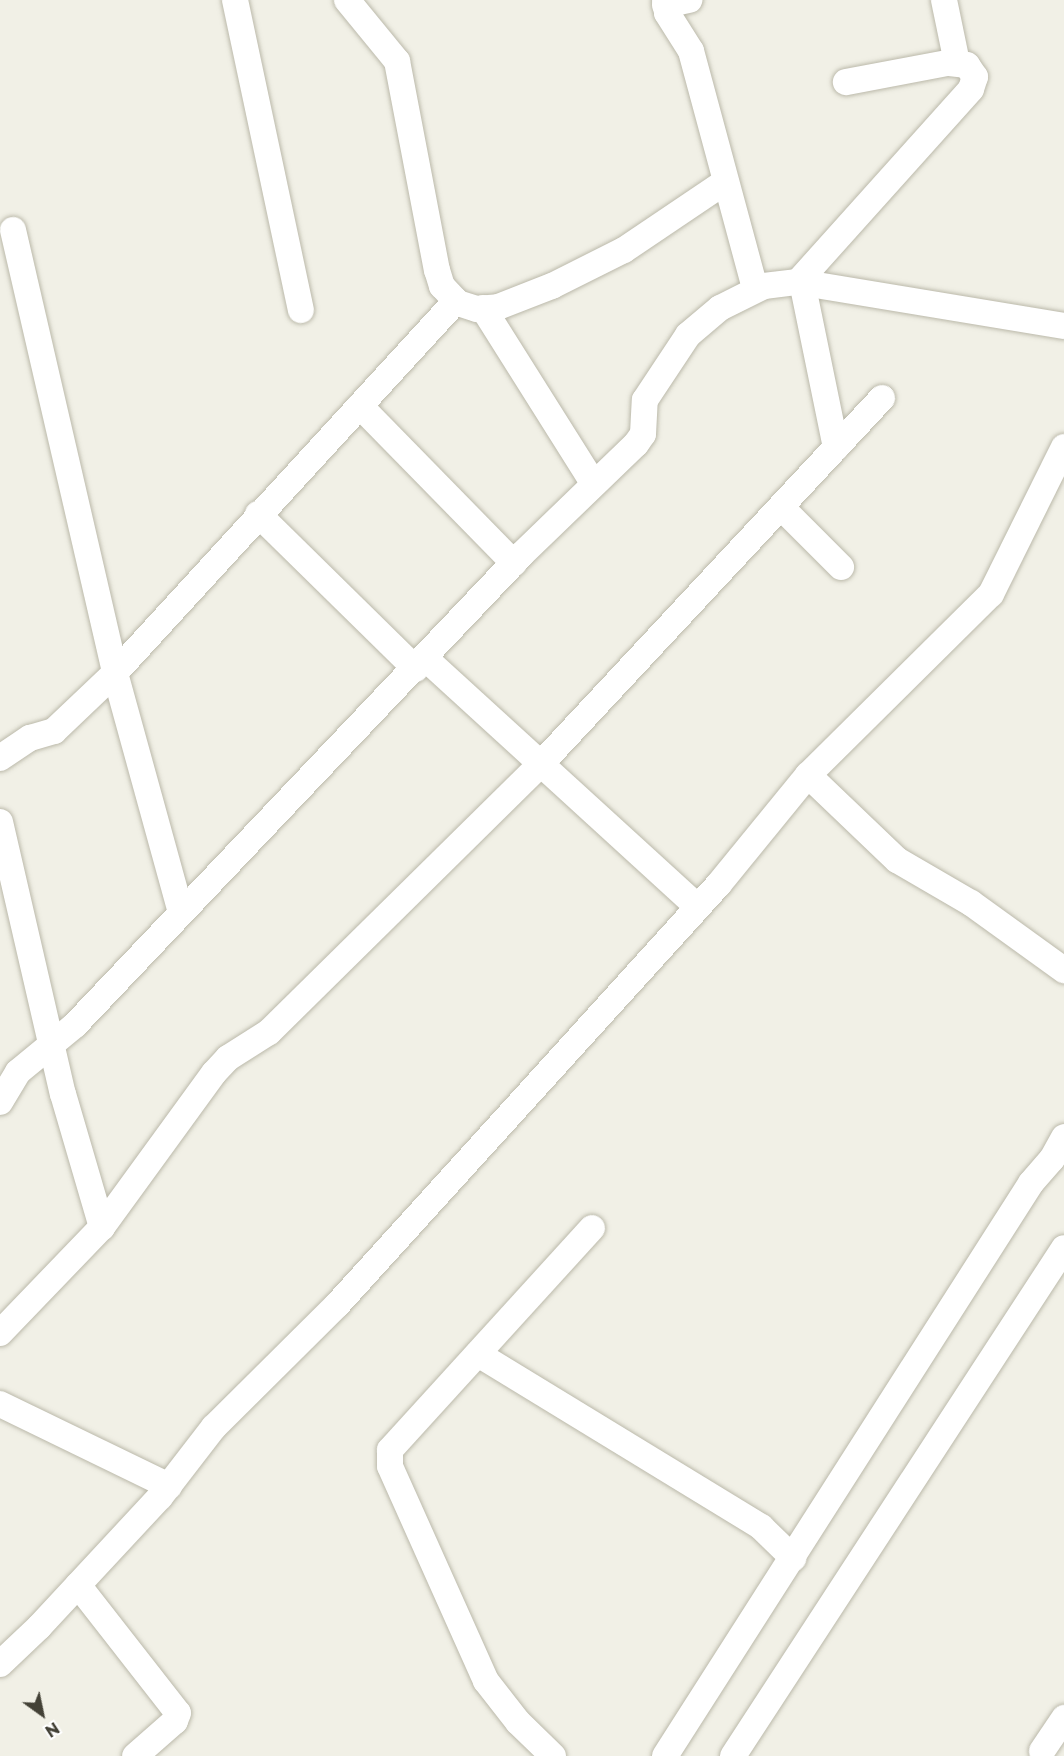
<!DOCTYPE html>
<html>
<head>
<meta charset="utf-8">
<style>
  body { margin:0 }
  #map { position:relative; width:1064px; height:1756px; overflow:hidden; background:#f1f0e6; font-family:Montserrat,sans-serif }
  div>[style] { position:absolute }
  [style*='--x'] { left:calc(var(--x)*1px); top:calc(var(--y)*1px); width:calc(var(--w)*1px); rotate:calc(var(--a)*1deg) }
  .roads { filter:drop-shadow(0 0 2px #bbb9aa) drop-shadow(0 0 2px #bbb9aa) }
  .minor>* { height:26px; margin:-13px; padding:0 13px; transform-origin:13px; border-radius:13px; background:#fff }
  span { translate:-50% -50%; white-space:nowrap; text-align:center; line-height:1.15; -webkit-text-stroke:6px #fff; paint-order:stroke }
  .north { position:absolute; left:12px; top:1684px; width:60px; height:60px; -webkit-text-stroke:4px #fff; paint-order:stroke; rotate:147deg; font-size:16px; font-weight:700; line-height:24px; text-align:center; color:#434136 }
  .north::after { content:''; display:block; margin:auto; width:21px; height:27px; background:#434136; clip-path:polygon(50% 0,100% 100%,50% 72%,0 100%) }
</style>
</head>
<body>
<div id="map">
  <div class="roads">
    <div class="minor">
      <i style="--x:235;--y:0;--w:317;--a:78"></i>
      <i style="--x:347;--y:0;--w:79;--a:50.7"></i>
      <i style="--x:397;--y:61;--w:213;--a:79.2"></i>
      <i style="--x:437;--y:270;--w:17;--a:73"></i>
      <i style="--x:442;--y:286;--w:23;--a:47"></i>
      <i style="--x:458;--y:303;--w:20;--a:18"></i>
      <i style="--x:477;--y:309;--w:21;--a:-5"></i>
      <i style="--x:498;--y:307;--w:58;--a:-21.3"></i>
      <i style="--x:552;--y:286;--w:80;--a:-26.6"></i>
      <i style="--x:624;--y:250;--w:122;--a:-34"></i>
      <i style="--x:665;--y:0;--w:13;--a:81"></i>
      <i style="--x:667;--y:13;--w:45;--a:57.7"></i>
      <i style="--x:691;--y:51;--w:246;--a:74.9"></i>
      <i style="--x:944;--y:0;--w:64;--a:78.3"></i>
      <i style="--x:665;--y:5;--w:25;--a:-12"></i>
      <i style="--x:13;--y:230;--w:455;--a:77"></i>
      <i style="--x:115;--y:673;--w:248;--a:74.6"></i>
      <i style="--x:798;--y:282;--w:259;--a:-48.1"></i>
      <i style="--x:971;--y:89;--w:13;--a:-72"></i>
      <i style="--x:975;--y:77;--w:14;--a:-124"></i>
      <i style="--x:967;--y:65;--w:20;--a:-174"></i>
      <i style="--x:947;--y:63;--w:103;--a:169.3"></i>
      <i style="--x:802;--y:282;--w:169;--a:78.4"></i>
      <i style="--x:483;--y:308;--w:208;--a:57.8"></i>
      <i style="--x:360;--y:406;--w:220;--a:45.6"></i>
      <i style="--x:781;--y:507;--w:85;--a:45"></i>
      <i style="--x:258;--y:514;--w:221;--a:44.5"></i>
      <i style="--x:425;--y:658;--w:369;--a:42.4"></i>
      <i style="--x:0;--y:758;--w:36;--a:-34"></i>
      <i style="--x:30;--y:738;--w:25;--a:-16"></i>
      <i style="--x:54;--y:731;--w:84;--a:-43.6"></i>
      <i style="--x:115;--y:673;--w:505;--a:-47.49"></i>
      <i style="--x:808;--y:775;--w:123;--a:43.7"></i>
      <i style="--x:897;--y:860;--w:86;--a:30.2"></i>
      <i style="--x:971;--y:903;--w:115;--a:35.8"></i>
      <i style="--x:0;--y:822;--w:279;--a:77"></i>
      <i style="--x:63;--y:1094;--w:139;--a:73.7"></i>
      <i style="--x:0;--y:1102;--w:35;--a:-59"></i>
      <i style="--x:18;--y:1072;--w:74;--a:-39.5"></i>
      <i style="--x:75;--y:1025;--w:648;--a:-46.5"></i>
      <i style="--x:521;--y:555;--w:160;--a:-44"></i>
      <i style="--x:636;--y:444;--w:12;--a:-55"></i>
      <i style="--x:643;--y:434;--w:34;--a:-87"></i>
      <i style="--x:645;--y:400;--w:78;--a:-56.5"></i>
      <i style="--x:688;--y:335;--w:42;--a:-40.2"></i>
      <i style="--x:720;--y:308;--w:49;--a:-26.6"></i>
      <i style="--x:764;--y:286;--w:34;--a:-7"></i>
      <i style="--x:798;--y:282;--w:270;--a:9.4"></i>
      <i style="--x:0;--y:1333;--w:147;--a:-46.1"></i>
      <i style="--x:102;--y:1227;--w:190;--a:-54"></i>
      <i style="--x:214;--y:1073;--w:21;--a:-47"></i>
      <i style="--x:228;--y:1058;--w:49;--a:-32.4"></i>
      <i style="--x:269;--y:1032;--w:379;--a:-44.6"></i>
      <i style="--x:539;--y:766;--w:503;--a:-47.01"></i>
      <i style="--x:478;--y:1354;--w:332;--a:31.4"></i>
      <i style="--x:761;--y:1527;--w:45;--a:44.1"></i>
      <i style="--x:0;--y:1404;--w:188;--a:25.9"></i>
      <i style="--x:78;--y:1585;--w:162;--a:52"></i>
      <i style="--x:178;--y:1713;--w:9;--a:111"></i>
      <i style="--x:175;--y:1721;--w:53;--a:138.8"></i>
      <i style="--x:0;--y:1664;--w:54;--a:-43.5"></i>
      <i style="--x:39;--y:1627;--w:178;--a:-47.1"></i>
      <i style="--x:160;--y:1497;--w:88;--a:-52.4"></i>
      <i style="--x:214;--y:1427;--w:173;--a:-44.8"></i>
      <i style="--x:337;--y:1305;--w:568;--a:-47.78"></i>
      <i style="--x:719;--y:884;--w:141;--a:-50.8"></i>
      <i style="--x:808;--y:775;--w:257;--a:-44.7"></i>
      <i style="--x:991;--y:594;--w:164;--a:-63.6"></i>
      <i style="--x:1042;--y:1751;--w:40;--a:-56"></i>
      <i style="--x:553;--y:1756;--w:49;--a:-135.8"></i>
      <i style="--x:518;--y:1722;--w:52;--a:-128"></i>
      <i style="--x:486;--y:1681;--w:235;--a:-114.1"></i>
      <i style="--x:390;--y:1466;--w:16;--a:-90"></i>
      <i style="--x:390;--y:1450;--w:300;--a:-47.7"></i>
      <i style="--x:665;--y:1756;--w:680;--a:-57.43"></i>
      <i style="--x:1031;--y:1183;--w:32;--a:-49"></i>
      <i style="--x:1052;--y:1159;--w:25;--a:-61"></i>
      <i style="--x:733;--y:1756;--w:606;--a:-56.91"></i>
    </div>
  </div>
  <div class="north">N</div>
</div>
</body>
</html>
